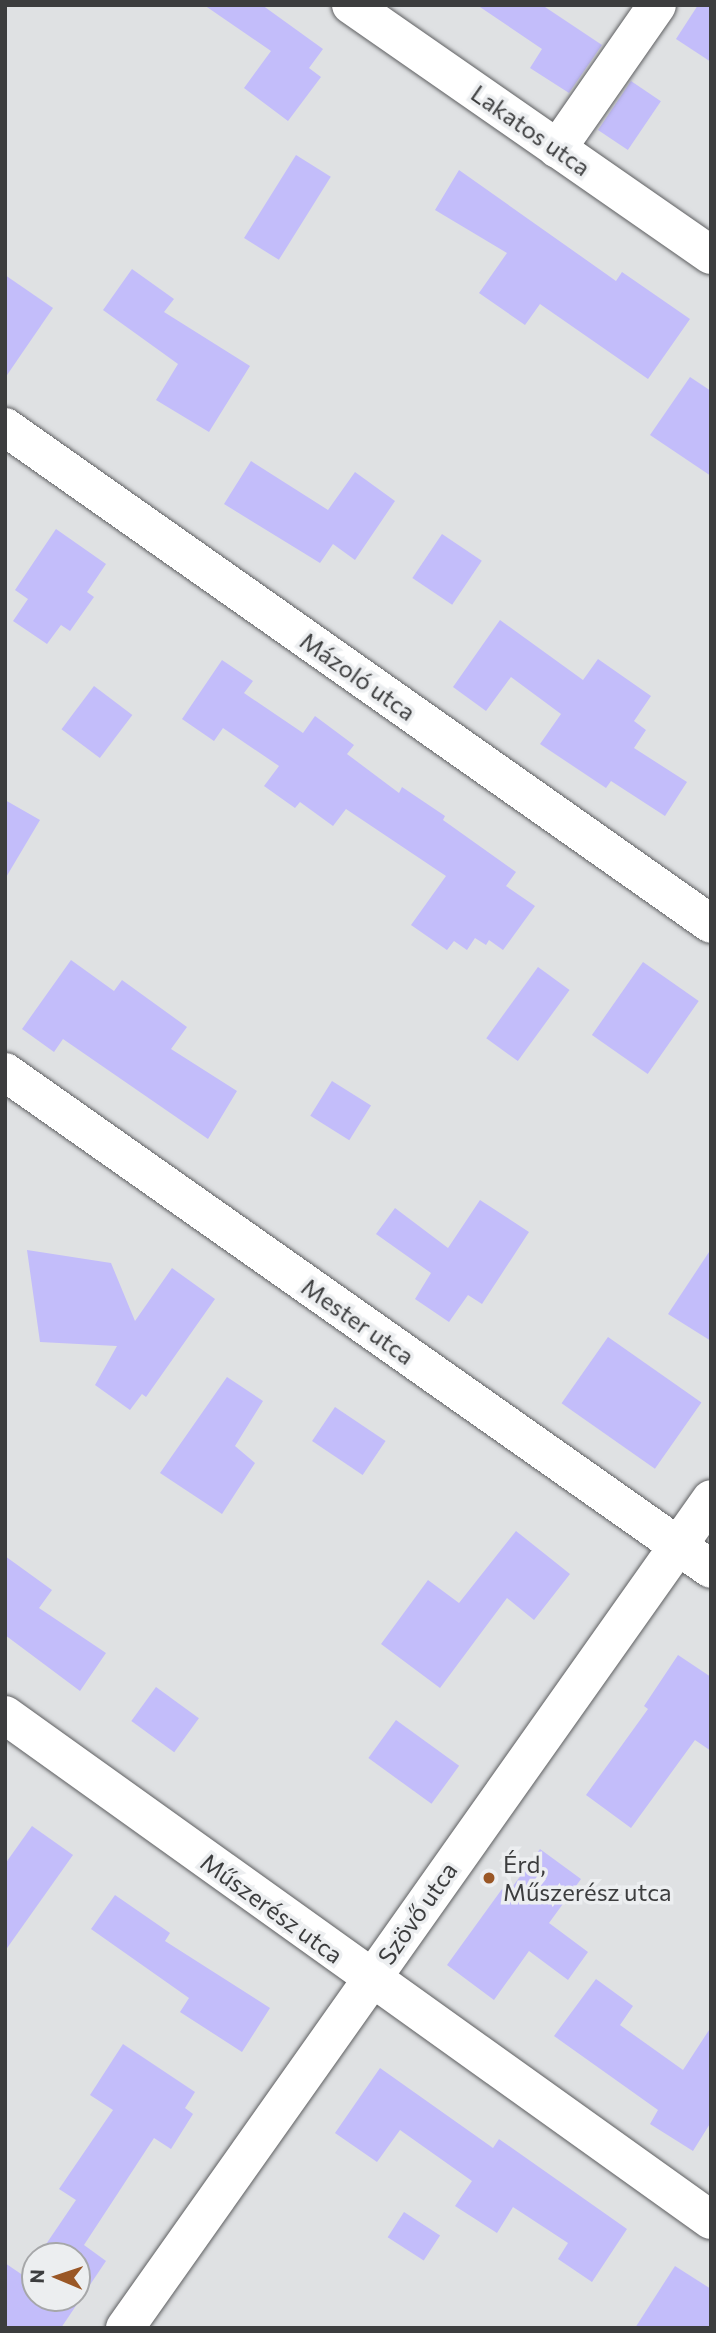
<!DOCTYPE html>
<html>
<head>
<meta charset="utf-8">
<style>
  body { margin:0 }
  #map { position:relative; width:716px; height:2333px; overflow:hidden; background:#dfe1e3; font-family:Commissioner,sans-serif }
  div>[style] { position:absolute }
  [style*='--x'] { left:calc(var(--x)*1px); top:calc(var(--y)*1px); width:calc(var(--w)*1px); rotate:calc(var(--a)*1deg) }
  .building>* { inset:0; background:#c3bdfa; transform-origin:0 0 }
  .roads { filter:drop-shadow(0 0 2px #5e5f61) drop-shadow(0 0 2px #5e5f61) }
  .minor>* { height:38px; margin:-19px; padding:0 19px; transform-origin:19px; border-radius:19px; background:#fff }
  .dots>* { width:19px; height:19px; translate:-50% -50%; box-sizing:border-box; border:4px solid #eceef0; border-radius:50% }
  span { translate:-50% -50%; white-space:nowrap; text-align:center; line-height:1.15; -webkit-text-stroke:7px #eceef0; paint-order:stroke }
  .street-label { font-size:24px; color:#3c3d3e }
  .poi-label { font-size:24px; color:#3c3d3e }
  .left { translate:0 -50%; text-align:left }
  .frame { position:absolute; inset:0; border:7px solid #3c3d3e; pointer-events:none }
  .north { position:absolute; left:21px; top:2242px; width:70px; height:70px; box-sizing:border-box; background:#eceef0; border:2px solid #a6a7a9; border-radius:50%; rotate:272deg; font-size:19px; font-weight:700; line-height:28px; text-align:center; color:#3c3d3e }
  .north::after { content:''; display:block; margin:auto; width:24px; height:32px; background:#9a5726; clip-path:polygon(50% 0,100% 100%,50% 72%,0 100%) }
</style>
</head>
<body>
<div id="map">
  <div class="building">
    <i style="clip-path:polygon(204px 5px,262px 5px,323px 49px,309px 68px,321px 77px,288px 121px,244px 88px,271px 51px)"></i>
    <i style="clip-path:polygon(477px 5px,542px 5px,602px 45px,569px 93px,530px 68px,542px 49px)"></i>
    <i style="clip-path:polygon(698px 5px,711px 5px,711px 62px,676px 39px)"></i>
    <i style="left:631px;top:81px;width:36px;height:59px;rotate:34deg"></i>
    <i style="left:296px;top:155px;width:41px;height:98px;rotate:32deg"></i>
    <i style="clip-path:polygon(459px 170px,616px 281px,622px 272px,690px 319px,648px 379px,540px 304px,525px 325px,479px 293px,507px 253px,435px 210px)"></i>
    <i style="clip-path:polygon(132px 269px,174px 299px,164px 312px,250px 366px,209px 432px,156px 400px,178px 364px,103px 310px)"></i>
    <i style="clip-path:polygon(5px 275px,53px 308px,5px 378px)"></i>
    <i style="clip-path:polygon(690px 377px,711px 391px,711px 476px,650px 435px)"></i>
    <i style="clip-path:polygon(251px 461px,328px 510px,355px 472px,395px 501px,355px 560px,333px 544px,320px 563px,224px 504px)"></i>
    <i style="clip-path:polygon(56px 529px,106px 564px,87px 592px,94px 597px,70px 631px,61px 625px,47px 644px,13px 621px,28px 599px,15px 590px)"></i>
    <i style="left:442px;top:534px;width:48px;height:53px;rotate:34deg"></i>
    <i style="clip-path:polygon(500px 620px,583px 680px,598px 659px,651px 696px,634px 721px,646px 730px,634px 748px,687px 782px,665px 816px,611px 781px,606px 788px,540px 744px,561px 714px,511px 677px,486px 711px,453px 687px)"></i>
    <i style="clip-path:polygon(222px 660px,253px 681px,244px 693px,303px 733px,315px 716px,354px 745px,347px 754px,399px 793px,402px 787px,445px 816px,443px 820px,516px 872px,506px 886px,535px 906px,503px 950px,489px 940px,486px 945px,475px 938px,467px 950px,454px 941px,447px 950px,411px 925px,446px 876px,346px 809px,333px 826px,300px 802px,295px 808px,264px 786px,279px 766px,223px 728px,214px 741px,182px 719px)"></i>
    <i style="left:94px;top:686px;width:48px;height:54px;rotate:37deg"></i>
    <i style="clip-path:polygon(5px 800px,40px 820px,5px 879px)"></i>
    <i style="clip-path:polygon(71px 960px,114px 991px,122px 980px,187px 1027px,171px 1049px,237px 1091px,208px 1139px,63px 1039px,54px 1052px,22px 1029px)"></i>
    <i style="left:643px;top:962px;width:68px;height:89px;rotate:35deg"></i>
    <i style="left:538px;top:967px;width:39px;height:88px;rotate:36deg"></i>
    <i style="left:332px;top:1081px;width:46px;height:41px;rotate:32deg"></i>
    <i style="clip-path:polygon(480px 1200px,529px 1232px,482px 1304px,468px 1295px,449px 1322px,415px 1299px,431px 1273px,376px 1234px,395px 1208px,448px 1248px)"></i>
    <i style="clip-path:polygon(711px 1249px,711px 1341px,668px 1314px)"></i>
    <i style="clip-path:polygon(27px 1250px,111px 1263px,135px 1321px,172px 1268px,215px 1299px,146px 1397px,142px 1394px,130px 1410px,95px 1385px,117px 1346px,40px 1342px)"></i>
    <i style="left:608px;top:1337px;width:114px;height:81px;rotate:35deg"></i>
    <i style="clip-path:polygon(227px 1377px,263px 1401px,235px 1446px,255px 1463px,222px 1514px,160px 1473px)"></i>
    <i style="left:335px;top:1407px;width:61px;height:41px;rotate:34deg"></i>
    <i style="clip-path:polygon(516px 1531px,570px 1574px,534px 1620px,507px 1598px,440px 1688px,381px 1644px,428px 1580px,459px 1603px)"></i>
    <i style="clip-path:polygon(5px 1556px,52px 1590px,39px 1608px,106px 1653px,80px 1691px,5px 1635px)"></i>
    <i style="clip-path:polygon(678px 1655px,711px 1677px,711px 1751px,695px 1740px,631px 1828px,586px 1795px,648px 1709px,644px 1706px)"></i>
    <i style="left:156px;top:1687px;width:53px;height:42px;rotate:36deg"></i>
    <i style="left:396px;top:1720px;width:78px;height:47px;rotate:36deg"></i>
    <i style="clip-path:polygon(32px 1826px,73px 1855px,5px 1951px,5px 1864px)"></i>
    <i style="clip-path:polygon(540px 1849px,581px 1879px,549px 1923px,588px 1952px,568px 1980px,529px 1951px,494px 2000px,447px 1965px,502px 1889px,508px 1893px)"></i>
    <i style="clip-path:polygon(115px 1895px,170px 1933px,165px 1941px,270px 2008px,242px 2052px,180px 2012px,189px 1998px,91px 1929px)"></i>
    <i style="clip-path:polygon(596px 1979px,633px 2006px,620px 2025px,683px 2070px,711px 2027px,711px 2122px,693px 2151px,650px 2124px,658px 2110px,554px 2036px)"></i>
    <i style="clip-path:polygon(123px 2044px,195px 2092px,185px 2108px,193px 2114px,171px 2149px,154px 2138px,84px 2245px,106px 2261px,61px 2328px,5px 2328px,5px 2263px,24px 2276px,35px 2260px,35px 2298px,77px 2298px,77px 2256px,38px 2256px,76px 2200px,59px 2189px,113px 2110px,90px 2095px)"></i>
    <i style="clip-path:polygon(380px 2068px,493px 2148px,499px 2139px,627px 2229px,592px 2282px,558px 2259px,568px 2243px,513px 2207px,497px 2233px,455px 2206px,472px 2181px,400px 2130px,377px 2162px,335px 2133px)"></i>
    <i style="left:404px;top:2212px;width:43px;height:30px;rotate:33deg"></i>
    <i style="clip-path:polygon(675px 2266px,711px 2289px,711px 2328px,635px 2328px)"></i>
  </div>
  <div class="roads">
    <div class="minor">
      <i style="--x:351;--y:5;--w:438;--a:34.8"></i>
      <i style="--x:557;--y:149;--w:175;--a:-55.2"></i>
      <i style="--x:5;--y:427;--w:863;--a:35.14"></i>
      <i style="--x:5;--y:1072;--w:863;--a:35.14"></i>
      <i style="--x:5;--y:1715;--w:868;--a:35.58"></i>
      <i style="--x:125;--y:2328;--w:1015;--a:-54.74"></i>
    </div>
  </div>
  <div class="dots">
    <i style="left:489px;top:1878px;background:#9a5726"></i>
  </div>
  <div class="street-label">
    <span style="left:531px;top:130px;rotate:35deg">Lakatos utca</span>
    <span style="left:358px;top:676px;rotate:35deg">Mázoló utca</span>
    <span style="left:358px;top:1321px;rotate:35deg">Mester utca</span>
    <span style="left:272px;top:1908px;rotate:36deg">Műszerész utca</span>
    <span style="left:417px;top:1913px;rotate:-55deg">Szövő utca</span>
  </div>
  <div class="poi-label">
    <span class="left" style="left:503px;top:1878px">Érd,<br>Műszerész utca</span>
  </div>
  <div class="frame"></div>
  <div class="north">N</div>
</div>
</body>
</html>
